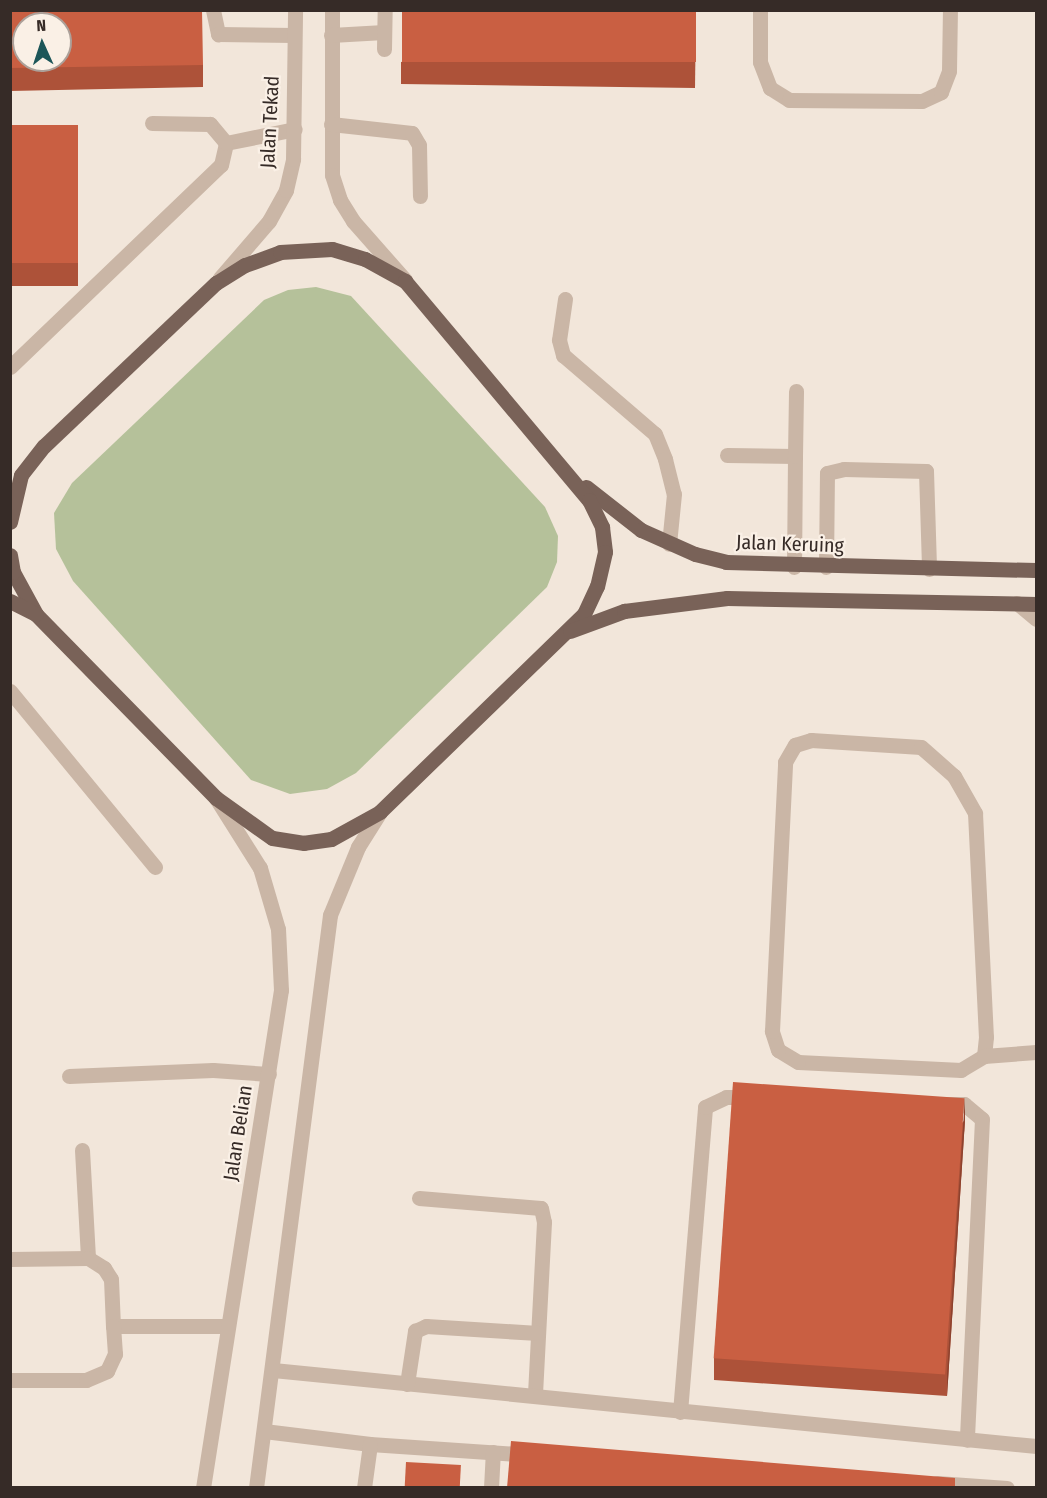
<!DOCTYPE html>
<html>
<head>
<meta charset="utf-8">
<style>
  body { margin:0 }
  #map { position:relative; width:1047px; height:1498px; overflow:hidden; background:#f2e6da; font-family:"Fira Sans Condensed",sans-serif }
  div>[style] { position:absolute }
  [style*='--x'] { left:calc(var(--x)*1px); top:calc(var(--y)*1px); width:calc(var(--w)*1px); rotate:calc(var(--a)*1deg) }
  .green>* { inset:0; background:#b5c19a }
  .minor>* { height:15px; margin:-7.5px; padding:0 7.5px; transform-origin:7.5px; border-radius:7.5px; background:#cab6a6 }
  .major>* { height:15px; margin:-7.5px; padding:0 7.5px; transform-origin:7.5px; border-radius:7.5px; background:#796258 }
  .wall>* { inset:0; background:#ad5239; transform-origin:0 0 }
  .shaded-wall>* { inset:0; background:#8d422e }
  .building>* { inset:0; background:#c95f42; transform-origin:0 0 }
  span { translate:-50% -50%; white-space:nowrap; text-align:center; line-height:1.15; -webkit-text-stroke:4.5px #faf0e6; paint-order:stroke }
  .street-label { font-size:20px; color:#362b27 }
  .frame { position:absolute; inset:0; border:12px solid #362b27; pointer-events:none }
  .north { position:absolute; left:12px; top:12px; width:60px; height:60px; box-sizing:border-box; background:#faf0e6; border:2px solid #aca19a; border-radius:50%; rotate:357deg; font-size:16px; font-weight:700; line-height:24px; text-align:center; color:#362b27 }
  .north::after { content:''; display:block; margin:auto; width:21px; height:27px; background:#1c5659; clip-path:polygon(50% 0,100% 100%,50% 72%,0 100%) }
</style>
</head>
<body>
<div id="map">
  <div class="green">
    <i style="clip-path:polygon(316px 287px,351px 296px,545px 507px,558px 536px,557px 562px,547px 587px,356px 773px,327px 789px,290px 794px,251px 780px,73px 581px,56px 549px,54px 513px,72px 483px,264px 300px,288px 290px)"></i>
  </div>
  <div class="minor">
    <i style="--x:213;--y:10;--w:25;--a:78"></i>
    <i style="--x:218;--y:34;--w:76;--a:0.8"></i>
    <i style="--x:332;--y:10;--w:165;--a:90"></i>
    <i style="--x:332;--y:175;--w:26;--a:72"></i>
    <i style="--x:340;--y:200;--w:25;--a:58"></i>
    <i style="--x:353;--y:221;--w:79;--a:48.6"></i>
    <i style="--x:760;--y:10;--w:52;--a:90"></i>
    <i style="--x:760;--y:62;--w:28;--a:69"></i>
    <i style="--x:770;--y:88;--w:22;--a:32"></i>
    <i style="--x:789;--y:100;--w:133;--a:0.4"></i>
    <i style="--x:922;--y:101;--w:21;--a:-25"></i>
    <i style="--x:941;--y:92;--w:22;--a:-69"></i>
    <i style="--x:949;--y:71;--w:61;--a:-89.1"></i>
    <i style="--x:331;--y:35;--w:53;--a:-3.2"></i>
    <i style="--x:384;--y:49;--w:39;--a:-89"></i>
    <i style="--x:331;--y:124;--w:81;--a:6.3"></i>
    <i style="--x:412;--y:133;--w:14;--a:60"></i>
    <i style="--x:419;--y:145;--w:51;--a:88.9"></i>
    <i style="--x:226;--y:143;--w:70;--a:-11.5"></i>
    <i style="--x:220;--y:278;--w:75;--a:-49.3"></i>
    <i style="--x:269;--y:221;--w:35;--a:-61"></i>
    <i style="--x:286;--y:190;--w:32;--a:-77"></i>
    <i style="--x:293;--y:159;--w:149;--a:-89.2"></i>
    <i style="--x:565;--y:299;--w:41;--a:98.3"></i>
    <i style="--x:559;--y:340;--w:16;--a:75"></i>
    <i style="--x:563;--y:355;--w:121;--a:40.7"></i>
    <i style="--x:655;--y:434;--w:27;--a:68"></i>
    <i style="--x:665;--y:459;--w:36;--a:76"></i>
    <i style="--x:674;--y:494;--w:50;--a:95.7"></i>
    <i style="--x:10;--y:367;--w:292;--a:-43.8"></i>
    <i style="--x:221;--y:165;--w:23;--a:-77"></i>
    <i style="--x:226;--y:143;--w:25;--a:-130"></i>
    <i style="--x:210;--y:124;--w:58;--a:-179"></i>
    <i style="--x:727;--y:455;--w:68;--a:0.8"></i>
    <i style="--x:795;--y:456;--w:111;--a:90.5"></i>
    <i style="--x:795;--y:456;--w:65;--a:-89.1"></i>
    <i style="--x:826;--y:567;--w:94;--a:-89.4"></i>
    <i style="--x:827;--y:473;--w:17;--a:-13"></i>
    <i style="--x:844;--y:469;--w:82;--a:1.4"></i>
    <i style="--x:926;--y:471;--w:98;--a:88.2"></i>
    <i style="--x:1017;--y:603;--w:25;--a:40"></i>
    <i style="--x:10;--y:691;--w:228;--a:50.5"></i>
    <i style="--x:811;--y:740;--w:110;--a:3.6"></i>
    <i style="--x:921;--y:747;--w:44;--a:41.3"></i>
    <i style="--x:954;--y:776;--w:43;--a:60.4"></i>
    <i style="--x:975;--y:813;--w:224;--a:87.2"></i>
    <i style="--x:986;--y:1037;--w:19;--a:96"></i>
    <i style="--x:984;--y:1056;--w:27;--a:149"></i>
    <i style="--x:961;--y:1070;--w:163;--a:-177.2"></i>
    <i style="--x:798;--y:1062;--w:23;--a:-149"></i>
    <i style="--x:778;--y:1050;--w:20;--a:-108"></i>
    <i style="--x:772;--y:1031;--w:269;--a:-87.2"></i>
    <i style="--x:785;--y:762;--w:20;--a:-60"></i>
    <i style="--x:795;--y:745;--w:17;--a:-17"></i>
    <i style="--x:984;--y:1056;--w:52;--a:-4.4"></i>
    <i style="--x:69;--y:1076;--w:144;--a:-2.4"></i>
    <i style="--x:213;--y:1070;--w:56;--a:4.1"></i>
    <i style="--x:945;--y:1104;--w:19;--a:0"></i>
    <i style="--x:964;--y:1104;--w:23;--a:40"></i>
    <i style="--x:982;--y:1119;--w:321;--a:92.7"></i>
    <i style="--x:82;--y:1150;--w:108;--a:86.8"></i>
    <i style="--x:419;--y:1198;--w:122;--a:4.7"></i>
    <i style="--x:541;--y:1208;--w:14;--a:78"></i>
    <i style="--x:544;--y:1222;--w:173;--a:93"></i>
    <i style="--x:10;--y:1259;--w:78;--a:-0.7"></i>
    <i style="--x:88;--y:1258;--w:19;--a:32"></i>
    <i style="--x:104;--y:1268;--w:13;--a:58"></i>
    <i style="--x:111;--y:1279;--w:47;--a:87.6"></i>
    <i style="--x:113;--y:1326;--w:115;--a:0"></i>
    <i style="--x:273;--y:1370;--w:767;--a:5.69"></i>
    <i style="--x:10;--y:1380;--w:76;--a:0"></i>
    <i style="--x:86;--y:1380;--w:23;--a:-23"></i>
    <i style="--x:107;--y:1371;--w:19;--a:-65"></i>
    <i style="--x:115;--y:1354;--w:28;--a:-94"></i>
    <i style="--x:407;--y:1384;--w:54;--a:-81.4"></i>
    <i style="--x:415;--y:1331;--w:12;--a:-24"></i>
    <i style="--x:426;--y:1326;--w:112;--a:3.6"></i>
    <i style="--x:680;--y:1412;--w:306;--a:-85.3"></i>
    <i style="--x:705;--y:1107;--w:23;--a:-25"></i>
    <i style="--x:726;--y:1097;--w:27;--a:0"></i>
    <i style="--x:264;--y:1431;--w:107;--a:7"></i>
    <i style="--x:370;--y:1444;--w:160;--a:3.9"></i>
    <i style="--x:937;--y:1483;--w:70;--a:4.1"></i>
    <i style="--x:203;--y:1488;--w:504;--a:-81.1"></i>
    <i style="--x:281;--y:990;--w:61;--a:-92.8"></i>
    <i style="--x:278;--y:929;--w:64;--a:-106.4"></i>
    <i style="--x:260;--y:868;--w:83;--a:-122.2"></i>
    <i style="--x:256;--y:1488;--w:578;--a:-82.64"></i>
    <i style="--x:330;--y:915;--w:74;--a:-67.6"></i>
    <i style="--x:358;--y:847;--w:41;--a:-57.8"></i>
    <i style="--x:364;--y:1488;--w:44;--a:-82.2"></i>
    <i style="--x:491;--y:1488;--w:36;--a:-87"></i>
  </div>
  <div class="major">
    <i style="--x:586;--y:487;--w:70;--a:38"></i>
    <i style="--x:641;--y:530;--w:59;--a:24"></i>
    <i style="--x:695;--y:554;--w:32;--a:14"></i>
    <i style="--x:726;--y:562;--w:310;--a:1.5"></i>
    <i style="--x:10;--y:522;--w:48;--a:-76.8"></i>
    <i style="--x:21;--y:475;--w:37;--a:-52"></i>
    <i style="--x:44;--y:446;--w:237;--a:-43.5"></i>
    <i style="--x:216;--y:283;--w:34;--a:-32"></i>
    <i style="--x:245;--y:265;--w:37;--a:-20"></i>
    <i style="--x:280;--y:252;--w:52;--a:-3.3"></i>
    <i style="--x:332;--y:249;--w:34;--a:17"></i>
    <i style="--x:365;--y:259;--w:46;--a:28.8"></i>
    <i style="--x:405;--y:281;--w:286;--a:50"></i>
    <i style="--x:589;--y:500;--w:30;--a:64"></i>
    <i style="--x:602;--y:527;--w:25;--a:83"></i>
    <i style="--x:605;--y:552;--w:35;--a:103"></i>
    <i style="--x:597;--y:586;--w:31;--a:115"></i>
    <i style="--x:584;--y:614;--w:284;--a:135.9"></i>
    <i style="--x:380;--y:812;--w:56;--a:151.1"></i>
    <i style="--x:331;--y:839;--w:27;--a:172"></i>
    <i style="--x:304;--y:843;--w:32;--a:-171"></i>
    <i style="--x:272;--y:838;--w:69;--a:-144.5"></i>
    <i style="--x:216;--y:798;--w:257;--a:-134.4"></i>
    <i style="--x:36;--y:614;--w:48;--a:-118.7"></i>
    <i style="--x:13;--y:572;--w:17;--a:-100"></i>
    <i style="--x:10;--y:601;--w:29;--a:27"></i>
    <i style="--x:570;--y:631;--w:58;--a:-20.3"></i>
    <i style="--x:624;--y:611;--w:104;--a:-7.2"></i>
    <i style="--x:727;--y:598;--w:309;--a:1.1"></i>
  </div>
  <div class="wall">
    <i style="clip-path:polygon(10px 10px,203px 65px,203px 87px,10px 91px)"></i>
    <i style="clip-path:polygon(696px 10px,695px 88px,401px 84px,401px 62px)"></i>
    <i style="left:10px;top:125px;width:68px;height:161px"></i>
    <i style="clip-path:polygon(965px 1120px,947px 1396px,714px 1380px,714px 1358px)"></i>
  </div>
  <div class="shaded-wall">
    <i style="clip-path:polygon(965px 1097px,965px 1120px,947px 1396px,947px 1374px)"></i>
  </div>
  <div class="building">
    <i style="clip-path:polygon(evenodd,10px 10px,202px 10px,203px 65px,10px 68px,10px 10px,24px 24px,60px 24px,60px 60px,24px 60px,24px 24px)"></i>
    <i style="left:402px;top:10px;width:294px;height:52px"></i>
    <i style="left:10px;top:125px;width:68px;height:138px"></i>
    <i style="left:733px;top:1082px;width:232px;height:277px;rotate:4deg"></i>
    <i style="clip-path:polygon(511px 1441px,955px 1478px,955px 1488px,507px 1488px)"></i>
    <i style="left:406px;top:1462px;width:55px;height:26px;rotate:3deg"></i>
  </div>
  <div class="street-label">
    <span style="left:270px;top:122px;rotate:-87deg">Jalan Tekad</span>
    <span style="left:790px;top:544px;rotate:2deg">Jalan Keruing</span>
    <span style="left:238px;top:1133px;rotate:-81deg">Jalan Belian</span>
  </div>
  <div class="frame"></div>
  <div class="north">N</div>
</div>
</body>
</html>
